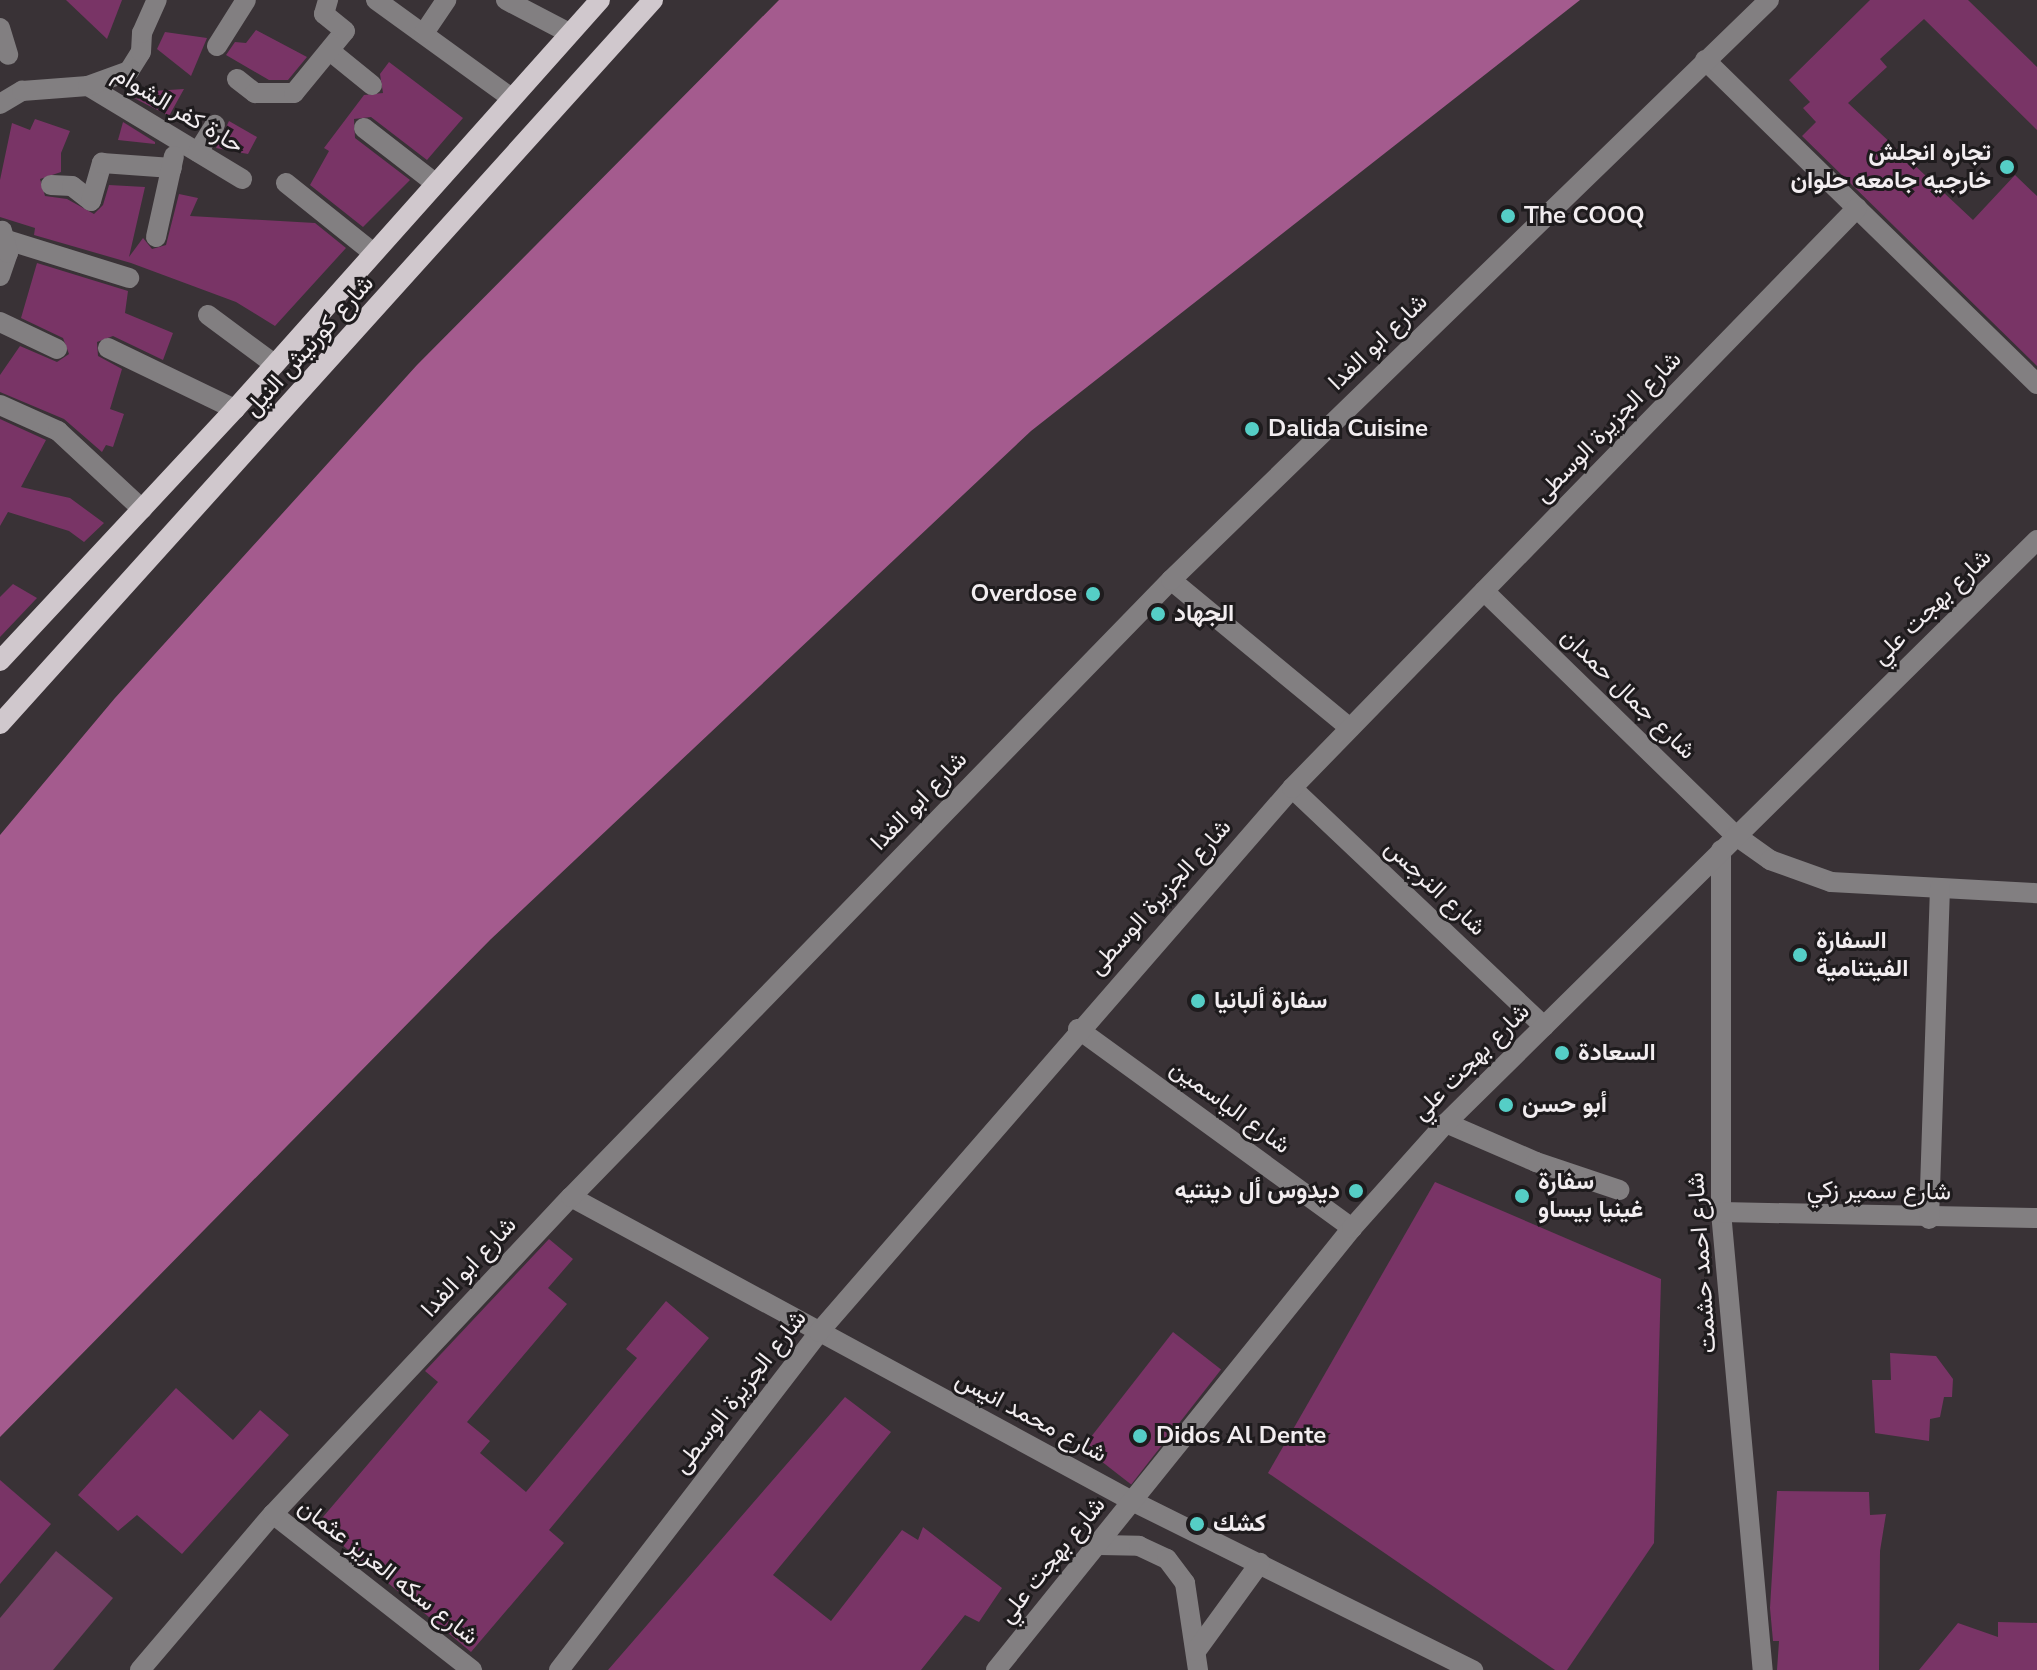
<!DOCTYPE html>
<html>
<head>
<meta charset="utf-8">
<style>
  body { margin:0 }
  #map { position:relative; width:2037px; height:1670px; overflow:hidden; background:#393236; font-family:"Nunito Sans",Vazirmatn,sans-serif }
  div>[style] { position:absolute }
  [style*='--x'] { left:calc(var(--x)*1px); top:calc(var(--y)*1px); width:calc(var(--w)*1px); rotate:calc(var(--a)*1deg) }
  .green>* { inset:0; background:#733f64 }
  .water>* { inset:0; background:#a45b8e }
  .building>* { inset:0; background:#793466; transform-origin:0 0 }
  .minor>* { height:20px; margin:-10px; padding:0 10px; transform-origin:10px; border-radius:10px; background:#827f81 }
  .major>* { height:20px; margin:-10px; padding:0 10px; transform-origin:10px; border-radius:10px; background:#d0c8cd }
  .dots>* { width:22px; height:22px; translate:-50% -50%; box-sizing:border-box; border:4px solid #1e1b1d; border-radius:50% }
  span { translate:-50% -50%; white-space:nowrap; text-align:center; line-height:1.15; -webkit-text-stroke:6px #1e1b1d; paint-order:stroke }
  .street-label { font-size:24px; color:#f2edf0 }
  .poi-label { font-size:24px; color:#f2edf0; font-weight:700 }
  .right { translate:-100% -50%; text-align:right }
  .left { translate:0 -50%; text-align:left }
</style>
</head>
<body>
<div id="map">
  <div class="green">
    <i style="clip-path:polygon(56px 1551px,113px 1598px,53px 1670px,0 1670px,0 1618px)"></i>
  </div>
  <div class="water">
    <i style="clip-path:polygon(779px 0,1580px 0,1031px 431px,491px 939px,0 1437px,0 835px,115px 698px,417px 365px)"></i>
  </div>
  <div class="building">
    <i style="clip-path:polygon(66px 0,122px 0,107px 39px)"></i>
    <i style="clip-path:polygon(1870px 0,1968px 0,2037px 67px,2037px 130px,1924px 19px,1880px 59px,1887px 67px,1848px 103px,1973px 220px,2015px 175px,2037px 196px,2037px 366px,1802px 136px,1816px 122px,1803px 108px,1810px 102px,1789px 80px)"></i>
    <i style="clip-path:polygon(256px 30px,307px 57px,288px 80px,269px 80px,226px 55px,235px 42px,246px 43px)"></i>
    <i style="clip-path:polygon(165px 32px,207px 38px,191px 76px,157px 49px)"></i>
    <i style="clip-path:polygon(389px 62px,463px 118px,427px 160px,371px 117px,354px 119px,355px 138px,410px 180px,363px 227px,310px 185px,329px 151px,324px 148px,364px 95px,383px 93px,380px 74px)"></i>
    <i style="clip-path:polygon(184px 89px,169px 116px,134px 98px,152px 101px,153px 91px)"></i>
    <i style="clip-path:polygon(35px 119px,70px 131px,61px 153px,61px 172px,40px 179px,45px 196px,67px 199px,94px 214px,103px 205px,109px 185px,145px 187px,129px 257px,143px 238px,152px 249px,166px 245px,179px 194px,198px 198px,190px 216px,315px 223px,346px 248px,275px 326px,236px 302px,131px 263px,34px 235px,35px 228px,0 217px,0 180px,12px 123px,30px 130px)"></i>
    <i style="clip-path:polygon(229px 121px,257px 137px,248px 154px,216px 148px)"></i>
    <i style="clip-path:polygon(123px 122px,155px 142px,155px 144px,118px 140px)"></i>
    <i style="clip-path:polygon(37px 263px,128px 291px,125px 313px,173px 333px,163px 360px,113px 336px,97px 342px,98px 356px,122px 369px,110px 409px,124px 414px,113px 447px,106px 445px,102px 452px,64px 419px,0 392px,0 375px,20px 346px,57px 362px,69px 354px,63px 338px,21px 318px)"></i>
    <i style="clip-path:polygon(0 419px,46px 440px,21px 487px,70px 498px,104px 523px,84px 542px,69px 531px,8px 512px,0 526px)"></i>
    <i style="clip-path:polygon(13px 584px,37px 598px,0 637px,0 597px)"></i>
    <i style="clip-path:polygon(1435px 1182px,1661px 1279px,1654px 1543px,1567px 1670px,1555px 1670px,1268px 1473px)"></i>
    <i style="clip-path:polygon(549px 1239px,573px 1259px,548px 1288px,567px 1304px,467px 1422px,490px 1441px,480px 1453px,526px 1492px,637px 1358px,626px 1349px,666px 1301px,709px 1338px,549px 1530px,564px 1543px,471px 1652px,317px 1524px,438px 1382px,425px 1371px)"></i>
    <i style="left:1173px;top:1332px;width:61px;height:146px;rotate:38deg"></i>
    <i style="clip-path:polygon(1890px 1353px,1936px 1356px,1953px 1379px,1952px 1397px,1944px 1397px,1940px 1417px,1930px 1419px,1929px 1441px,1875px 1433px,1872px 1380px,1891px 1380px)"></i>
    <i style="clip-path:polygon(176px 1388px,233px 1440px,260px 1410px,289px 1435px,182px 1554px,137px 1515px,118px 1531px,78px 1495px)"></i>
    <i style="clip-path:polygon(845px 1397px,891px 1432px,773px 1575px,831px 1621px,902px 1530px,918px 1540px,923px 1527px,1002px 1588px,979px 1622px,965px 1615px,921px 1670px,608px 1670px)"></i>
    <i style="clip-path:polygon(0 1480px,51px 1524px,0 1584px)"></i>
    <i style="clip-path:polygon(1777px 1491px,1869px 1492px,1870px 1515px,1886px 1514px,1880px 1551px,1879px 1670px,1777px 1670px,1779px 1641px,1773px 1641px,1770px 1608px)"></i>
    <i style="clip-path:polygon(1998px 1622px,2037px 1623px,2037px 1670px,1919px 1670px,1958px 1623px,1998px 1637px)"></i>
  </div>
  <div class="minor">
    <i style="--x:376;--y:0;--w:165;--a:35.9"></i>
    <i style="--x:506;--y:0;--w:71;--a:27.6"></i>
    <i style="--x:0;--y:28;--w:28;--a:73"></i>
    <i style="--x:424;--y:33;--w:40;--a:-56"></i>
    <i style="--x:217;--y:46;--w:54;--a:-57.8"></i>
    <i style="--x:330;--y:51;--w:54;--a:39"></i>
    <i style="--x:1705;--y:60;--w:464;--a:44.3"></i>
    <i style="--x:237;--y:79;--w:23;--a:38"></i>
    <i style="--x:255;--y:93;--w:39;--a:0"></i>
    <i style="--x:294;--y:93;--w:80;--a:-50.6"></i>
    <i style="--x:345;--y:31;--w:27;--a:-141"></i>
    <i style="--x:324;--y:14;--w:15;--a:-74"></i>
    <i style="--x:88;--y:86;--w:180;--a:31.1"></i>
    <i style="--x:0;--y:104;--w:26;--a:-31"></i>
    <i style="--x:22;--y:91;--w:66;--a:-4.3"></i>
    <i style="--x:88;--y:86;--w:44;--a:-20.1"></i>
    <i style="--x:129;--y:71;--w:22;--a:-58"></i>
    <i style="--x:141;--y:52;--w:19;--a:-87"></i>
    <i style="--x:142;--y:33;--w:36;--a:-66"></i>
    <i style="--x:364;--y:128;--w:90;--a:37.8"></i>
    <i style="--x:198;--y:152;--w:32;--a:-58"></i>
    <i style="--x:286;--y:183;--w:110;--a:38.7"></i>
    <i style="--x:51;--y:185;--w:21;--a:3"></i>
    <i style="--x:72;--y:186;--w:24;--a:38"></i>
    <i style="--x:91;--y:201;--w:40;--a:-74"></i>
    <i style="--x:102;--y:163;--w:70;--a:4.1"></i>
    <i style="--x:156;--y:237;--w:83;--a:-77.5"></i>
    <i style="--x:7;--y:240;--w:128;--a:17.3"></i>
    <i style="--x:0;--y:276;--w:24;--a:-71"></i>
    <i style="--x:8;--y:253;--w:23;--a:-105"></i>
    <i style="--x:208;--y:315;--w:82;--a:36.6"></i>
    <i style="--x:0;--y:322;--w:63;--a:25.3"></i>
    <i style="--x:108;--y:348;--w:141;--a:25.7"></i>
    <i style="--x:0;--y:405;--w:64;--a:24.1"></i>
    <i style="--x:58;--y:431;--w:115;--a:42.9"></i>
    <i style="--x:1171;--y:580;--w:232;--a:39.6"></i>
    <i style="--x:1484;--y:591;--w:350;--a:44.2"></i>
    <i style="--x:1735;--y:835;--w:43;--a:35.5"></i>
    <i style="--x:1770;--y:860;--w:65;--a:19.8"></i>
    <i style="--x:1831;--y:882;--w:206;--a:3.1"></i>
    <i style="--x:1292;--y:788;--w:347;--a:43.4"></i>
    <i style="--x:1721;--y:850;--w:362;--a:90"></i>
    <i style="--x:1721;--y:1212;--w:460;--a:84.8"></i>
    <i style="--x:1078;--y:1029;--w:339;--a:36"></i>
    <i style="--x:1446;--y:1123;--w:98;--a:23.4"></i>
    <i style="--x:1536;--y:1162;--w:88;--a:18.6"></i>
    <i style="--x:571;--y:1197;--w:638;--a:28.45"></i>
    <i style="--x:1132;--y:1501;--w:381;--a:26.4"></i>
    <i style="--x:1721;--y:1212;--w:316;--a:1.1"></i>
    <i style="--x:1929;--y:1219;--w:331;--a:-88.1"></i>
    <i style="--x:273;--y:1514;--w:253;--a:38.1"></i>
    <i style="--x:1100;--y:1545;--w:39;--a:1"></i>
    <i style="--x:1139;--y:1546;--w:31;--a:25"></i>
    <i style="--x:1167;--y:1559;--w:30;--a:53"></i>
    <i style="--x:1185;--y:1583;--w:88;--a:81.5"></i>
    <i style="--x:1196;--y:1651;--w:109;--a:-54"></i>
    <i style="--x:140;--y:1670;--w:205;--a:-49.6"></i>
    <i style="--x:273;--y:1514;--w:435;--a:-46.8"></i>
    <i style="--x:571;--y:1197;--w:861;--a:-45.8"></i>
    <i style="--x:1171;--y:580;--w:833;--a:-44.12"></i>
    <i style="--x:559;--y:1670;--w:426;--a:-52.4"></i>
    <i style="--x:819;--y:1332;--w:721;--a:-48.99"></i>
    <i style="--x:1292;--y:788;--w:810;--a:-45.75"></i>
    <i style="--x:996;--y:1670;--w:568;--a:-51.15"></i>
    <i style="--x:1352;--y:1228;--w:141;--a:-48.2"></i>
    <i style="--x:1446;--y:1123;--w:830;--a:-44.61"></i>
  </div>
  <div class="major">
    <i style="--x:0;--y:661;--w:345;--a:-47"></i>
    <i style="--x:235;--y:409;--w:548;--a:-48.25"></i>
    <i style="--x:0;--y:724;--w:975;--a:-47.95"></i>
  </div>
  <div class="dots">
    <i style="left:2007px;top:167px;background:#55cec6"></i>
    <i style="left:1508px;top:216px;background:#55cec6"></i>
    <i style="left:1252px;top:429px;background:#55cec6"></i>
    <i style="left:1093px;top:594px;background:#55cec6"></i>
    <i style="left:1158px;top:614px;background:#55cec6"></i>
    <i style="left:1800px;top:955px;background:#55cec6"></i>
    <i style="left:1198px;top:1001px;background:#55cec6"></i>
    <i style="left:1562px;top:1053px;background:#55cec6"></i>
    <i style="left:1506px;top:1105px;background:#55cec6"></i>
    <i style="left:1356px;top:1191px;background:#55cec6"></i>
    <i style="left:1522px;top:1196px;background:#55cec6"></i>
    <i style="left:1140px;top:1436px;background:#55cec6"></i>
    <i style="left:1197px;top:1524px;background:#55cec6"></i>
  </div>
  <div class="street-label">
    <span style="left:178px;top:110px;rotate:31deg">حارة كفر الشوام</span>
    <span style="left:1378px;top:342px;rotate:-44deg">شارع ابو الفدا</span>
    <span style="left:309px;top:346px;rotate:-48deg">شارع كورنيش النيل</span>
    <span style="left:1608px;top:427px;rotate:-46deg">شارع الجزيرة الوسطى</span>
    <span style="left:1932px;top:607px;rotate:-44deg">شارع بهجت علي</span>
    <span style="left:1628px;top:694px;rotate:44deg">شارع جمال حمدان</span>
    <span style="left:919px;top:801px;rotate:-46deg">شارع ابو الفدا</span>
    <span style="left:1435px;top:888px;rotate:43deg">شارع النرجس</span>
    <span style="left:1160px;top:897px;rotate:-48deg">شارع الجزيرة الوسطى</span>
    <span style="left:1471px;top:1062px;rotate:-45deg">شارع بهجت علي</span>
    <span style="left:1230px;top:1107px;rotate:36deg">شارع الياسمين</span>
    <span style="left:1879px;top:1191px;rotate:1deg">شارع سمير زكي</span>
    <span style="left:1702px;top:1263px;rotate:-94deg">شارع احمد حشمت</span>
    <span style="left:469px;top:1267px;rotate:-47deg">شارع ابو الفدا</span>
    <span style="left:740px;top:1392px;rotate:-52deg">شارع الجزيرة الوسطى</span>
    <span style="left:1031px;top:1417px;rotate:28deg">شارع محمد انيس</span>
    <span style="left:1052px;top:1560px;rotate:-51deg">شارع بهجت علي</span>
    <span style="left:388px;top:1572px;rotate:38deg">شارع سكه العزيز عثمان</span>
  </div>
  <div class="poi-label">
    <span class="right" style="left:1991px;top:167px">تجاره انجلش<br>خارجيه جامعه حلوان</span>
    <span class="left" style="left:1524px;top:216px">The COOQ</span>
    <span class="left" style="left:1268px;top:429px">Dalida Cuisine</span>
    <span class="right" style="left:1077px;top:594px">Overdose</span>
    <span class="left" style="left:1174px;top:614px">الجهاد</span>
    <span class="left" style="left:1816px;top:955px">السفارة<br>الفيتنامية</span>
    <span class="left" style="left:1214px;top:1001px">سفارة ألبانيا</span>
    <span class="left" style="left:1578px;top:1053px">السعادة</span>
    <span class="left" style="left:1522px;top:1105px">أبو حسن</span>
    <span class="left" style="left:1538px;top:1196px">سفارة<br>غينيا بيساو</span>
    <span class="right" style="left:1340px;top:1191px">ديدوس أل دينتيه</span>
    <span class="left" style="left:1156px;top:1436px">Didos Al Dente</span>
    <span class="left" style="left:1213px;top:1524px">كشك</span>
  </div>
</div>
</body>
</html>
